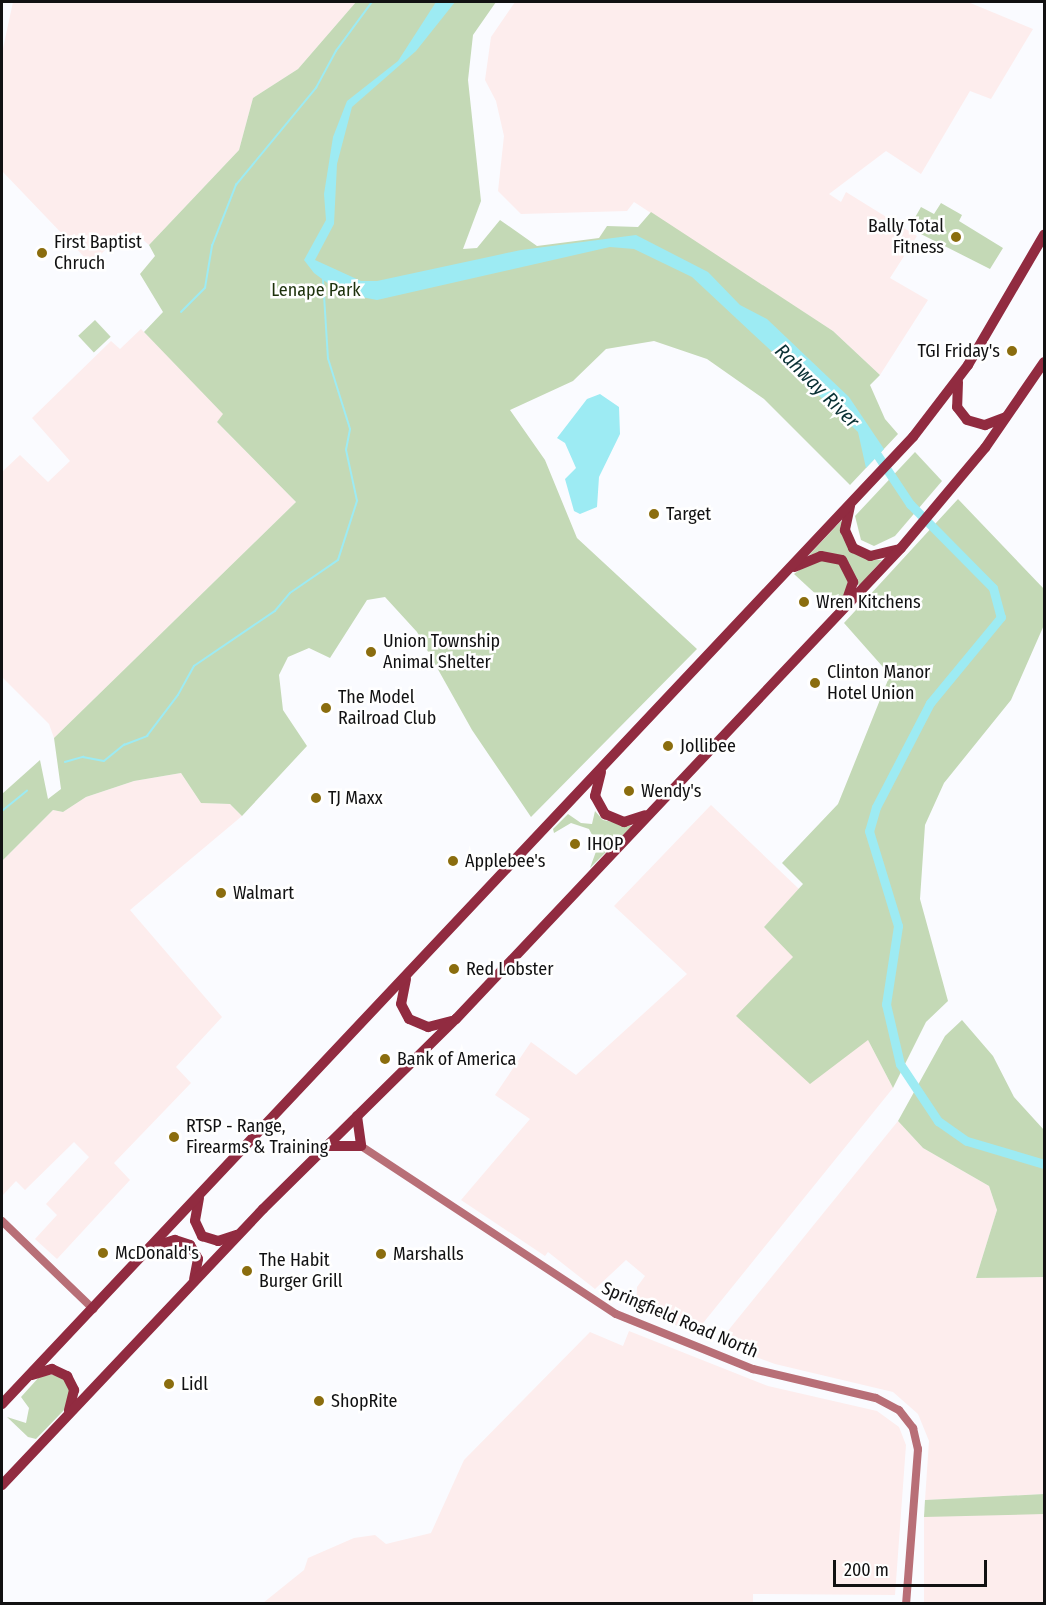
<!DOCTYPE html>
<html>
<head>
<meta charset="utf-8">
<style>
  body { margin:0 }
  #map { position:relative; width:1046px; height:1605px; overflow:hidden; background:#fafbff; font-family:"Fira Sans Condensed",sans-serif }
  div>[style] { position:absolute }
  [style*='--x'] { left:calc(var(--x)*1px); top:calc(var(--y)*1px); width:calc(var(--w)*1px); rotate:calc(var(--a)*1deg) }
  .industrial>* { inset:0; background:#fdeded; transform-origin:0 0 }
  .green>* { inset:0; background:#c4d9b6; transform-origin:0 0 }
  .water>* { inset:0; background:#9debf3 }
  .stream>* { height:1.5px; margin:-0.75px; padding:0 0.75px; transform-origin:0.75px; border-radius:0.75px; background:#9debf3 }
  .river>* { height:9px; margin:-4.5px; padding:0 4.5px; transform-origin:4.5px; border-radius:4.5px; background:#9debf3 }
  .secondary>* { height:8px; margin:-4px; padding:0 4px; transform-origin:4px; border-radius:4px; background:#b86f77 }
  .highway>* { height:10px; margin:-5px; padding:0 5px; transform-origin:5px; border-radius:5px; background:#912b40 }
  .dots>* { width:16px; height:16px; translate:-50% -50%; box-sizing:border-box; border:3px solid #fff; border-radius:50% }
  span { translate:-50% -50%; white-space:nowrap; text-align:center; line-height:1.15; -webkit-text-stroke:5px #fff; paint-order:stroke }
  .poi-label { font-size:18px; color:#111112 }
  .right { translate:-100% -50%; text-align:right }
  .left { translate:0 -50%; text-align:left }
  .park-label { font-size:18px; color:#1d310c }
  .street-label { font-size:18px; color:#111112 }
  .water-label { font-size:20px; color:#093034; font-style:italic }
  .frame { position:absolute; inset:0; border:3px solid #111112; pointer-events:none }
  .scale { position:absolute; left:833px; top:1560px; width:154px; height:27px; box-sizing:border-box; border:3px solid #111112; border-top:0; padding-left:8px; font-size:18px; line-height:21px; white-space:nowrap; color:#111112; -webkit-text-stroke:4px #fff; paint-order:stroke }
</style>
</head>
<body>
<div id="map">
  <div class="industrial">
    <i style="clip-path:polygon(13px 2px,356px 2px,298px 69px,253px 98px,239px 150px,149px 245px,134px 232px,115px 249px,110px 245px,91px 264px,2px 171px,2px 53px)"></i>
    <i style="clip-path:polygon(515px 2px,968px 2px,1033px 29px,991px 99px,970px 91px,921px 174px,886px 151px,829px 194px,841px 202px,846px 192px,917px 236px,890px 278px,928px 300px,880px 375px,833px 331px,634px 202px,627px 211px,521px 214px,498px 191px,504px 136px,496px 101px,485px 80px,491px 37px)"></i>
    <i style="clip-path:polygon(141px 329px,224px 414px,217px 422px,296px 502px,54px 738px,49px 724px,2px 677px,2px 472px,20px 455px,48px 482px,70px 461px,32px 418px,111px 341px,120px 349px)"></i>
    <i style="clip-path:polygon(181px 773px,201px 803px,230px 804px,242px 816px,130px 910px,222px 1017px,176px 1067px,191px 1083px,114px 1163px,130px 1180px,57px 1259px,35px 1239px,57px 1215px,46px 1204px,89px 1157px,74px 1142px,25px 1190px,16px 1181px,2px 1196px,2px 861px,53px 810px,63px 812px,86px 797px,134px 781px)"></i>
    <i style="clip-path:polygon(711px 805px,799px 889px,764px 927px,794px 957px,736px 1017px,868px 1040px,893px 1088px,695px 1333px,636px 1309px,637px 1287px,645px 1276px,626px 1260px,595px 1289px,548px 1252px,545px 1256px,461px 1200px,530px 1119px,495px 1095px,531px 1042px,576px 1075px,687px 974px,614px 906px)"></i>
    <i style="clip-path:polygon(898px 1121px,923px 1148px,989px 1186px,997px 1210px,976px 1278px,1044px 1277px,1044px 1494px,925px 1500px,929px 1441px,918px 1414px,893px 1392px,775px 1364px,718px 1343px)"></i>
    <i style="clip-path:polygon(629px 1331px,768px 1386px,877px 1411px,899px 1427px,906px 1445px,895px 1595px,753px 1594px,753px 1604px,263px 1603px,304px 1570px,308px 1558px,354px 1538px,375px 1535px,386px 1544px,431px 1533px,464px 1460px,590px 1332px,623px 1346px)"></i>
    <i style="left:1044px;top:1514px;width:89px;height:120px;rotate:90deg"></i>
  </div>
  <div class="green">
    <i style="clip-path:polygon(356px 2px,496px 2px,473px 35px,468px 80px,481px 201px,463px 249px,477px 248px,500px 220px,537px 246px,599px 238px,607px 226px,638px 227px,651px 212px,833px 331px,880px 375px,870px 385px,885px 419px,898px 434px,850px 485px,764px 399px,707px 359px,654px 341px,606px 349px,573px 381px,510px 410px,545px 460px,577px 538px,697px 649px,531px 817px,472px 730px,417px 632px,385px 597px,367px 600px,330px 658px,309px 648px,288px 657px,279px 675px,283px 710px,307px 746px,242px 816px,230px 804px,201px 803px,181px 773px,134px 781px,86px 797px,63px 812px,53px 810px,2px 861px,2px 794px,40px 760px,48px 799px,61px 789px,54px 738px,296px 502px,217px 422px,223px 414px,144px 332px,163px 312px,140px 274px,155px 256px,149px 245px,239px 150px,253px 98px,298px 69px)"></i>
    <i style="clip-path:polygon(941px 203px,962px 215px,959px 221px,1003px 248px,990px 269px,909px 228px,921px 207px,934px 214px)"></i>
    <i style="left:95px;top:320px;width:23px;height:23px;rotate:47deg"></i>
    <i style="clip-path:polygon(915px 452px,942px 481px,895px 536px,874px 546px,861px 540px,855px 516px)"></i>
    <i style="clip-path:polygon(958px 499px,1044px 589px,1044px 625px,1011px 700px,944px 783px,925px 825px,920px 899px,948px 1001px,926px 1022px,893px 1088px,868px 1040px,810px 1084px,736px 1016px,793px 957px,764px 927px,803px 884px,782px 863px,838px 804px,890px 675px,844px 623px)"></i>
    <i style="clip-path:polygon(841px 521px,867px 559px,882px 560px,859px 586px,849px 563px,822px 552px,809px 555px)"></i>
    <i style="clip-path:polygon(813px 560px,835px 560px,849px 573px,845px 598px,833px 610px,794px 574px)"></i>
    <i style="clip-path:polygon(595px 811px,603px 820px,632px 826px,590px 868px,598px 846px,589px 829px,571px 823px,554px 833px,553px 829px,568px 814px,581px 823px,592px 824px)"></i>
    <i style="clip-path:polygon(962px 1020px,993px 1056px,1014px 1097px,1044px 1130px,1044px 1277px,976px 1278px,997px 1210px,989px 1186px,923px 1148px,898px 1121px,945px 1036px)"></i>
    <i style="clip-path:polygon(60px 1374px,71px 1388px,65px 1409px,36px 1439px,28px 1437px,7px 1417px,26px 1423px,29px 1408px,21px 1397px,40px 1376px)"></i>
    <i style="clip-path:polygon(1044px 1494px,1044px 1514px,924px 1517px,925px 1500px)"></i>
  </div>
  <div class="water">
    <i style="clip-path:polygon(436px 2px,455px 2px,416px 51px,352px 107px,337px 164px,334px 224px,315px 260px,361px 281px,377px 281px,521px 250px,636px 235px,708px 272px,740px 305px,767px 319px,849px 397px,884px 449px,866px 468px,858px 432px,692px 277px,634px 249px,610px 247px,377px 300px,341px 293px,314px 273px,304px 260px,326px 220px,324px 194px,333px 137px,347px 101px,398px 61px)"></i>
    <i style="clip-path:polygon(600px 394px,619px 407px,620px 434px,599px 477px,597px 507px,580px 514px,574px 511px,565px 479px,576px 468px,565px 443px,557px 438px,587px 399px)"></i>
  </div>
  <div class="stream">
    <i style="--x:181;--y:312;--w:34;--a:-45"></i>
    <i style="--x:205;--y:288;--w:43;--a:-80.5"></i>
    <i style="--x:212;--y:246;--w:66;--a:-68.5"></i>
    <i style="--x:236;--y:185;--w:126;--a:-50.5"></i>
    <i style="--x:316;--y:88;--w:42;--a:-61.6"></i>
    <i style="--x:336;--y:51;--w:61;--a:-53.7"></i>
    <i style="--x:65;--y:762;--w:19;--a:-16"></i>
    <i style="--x:83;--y:757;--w:21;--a:11"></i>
    <i style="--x:104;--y:761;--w:26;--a:-39"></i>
    <i style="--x:124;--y:745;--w:25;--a:-21"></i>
    <i style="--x:147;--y:736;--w:51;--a:-52.9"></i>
    <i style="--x:178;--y:695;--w:33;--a:-61"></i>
    <i style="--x:194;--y:666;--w:98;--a:-34.2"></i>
    <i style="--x:275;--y:611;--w:23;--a:-50"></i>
    <i style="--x:290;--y:593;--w:58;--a:-34.5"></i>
    <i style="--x:338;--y:560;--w:62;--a:-72.1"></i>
    <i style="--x:357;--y:501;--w:52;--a:-102.2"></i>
    <i style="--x:346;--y:450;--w:21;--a:-79"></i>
    <i style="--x:350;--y:429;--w:73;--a:-107.4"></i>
    <i style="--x:328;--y:359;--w:79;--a:-93.6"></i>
    <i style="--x:2;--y:811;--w:32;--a:-39"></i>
  </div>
  <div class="river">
    <i style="--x:872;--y:447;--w:69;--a:56.3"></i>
    <i style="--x:910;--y:504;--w:118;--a:45.3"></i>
    <i style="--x:993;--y:588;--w:30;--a:75"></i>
    <i style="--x:1001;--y:617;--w:112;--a:129.5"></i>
    <i style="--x:930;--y:703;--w:117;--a:117.4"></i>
    <i style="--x:876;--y:807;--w:25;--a:106"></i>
    <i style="--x:869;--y:831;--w:99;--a:73"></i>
    <i style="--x:898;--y:926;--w:79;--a:98.7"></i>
    <i style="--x:886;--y:1004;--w:62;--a:76.9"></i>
    <i style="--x:900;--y:1064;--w:69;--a:56.3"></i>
    <i style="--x:938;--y:1121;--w:35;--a:35"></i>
    <i style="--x:967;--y:1141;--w:80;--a:16.6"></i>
  </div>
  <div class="secondary">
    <i style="--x:361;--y:1146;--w:305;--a:33.4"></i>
    <i style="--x:616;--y:1314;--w:148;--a:21.9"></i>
    <i style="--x:753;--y:1369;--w:126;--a:13.3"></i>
    <i style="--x:876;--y:1398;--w:26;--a:28"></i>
    <i style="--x:899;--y:1410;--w:23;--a:52"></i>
    <i style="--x:913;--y:1428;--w:22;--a:77"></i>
    <i style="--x:918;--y:1449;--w:155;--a:94.4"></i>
    <i style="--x:2;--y:1221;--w:127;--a:44"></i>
  </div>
  <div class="highway">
    <i style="--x:958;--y:382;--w:25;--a:92"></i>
    <i style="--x:957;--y:407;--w:16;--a:52"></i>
    <i style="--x:967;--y:420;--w:19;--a:16"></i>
    <i style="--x:985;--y:425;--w:22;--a:-21"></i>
    <i style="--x:850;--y:506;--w:25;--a:102"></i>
    <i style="--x:845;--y:530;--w:20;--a:66"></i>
    <i style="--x:853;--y:548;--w:19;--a:25"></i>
    <i style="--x:870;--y:556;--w:28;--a:-13"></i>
    <i style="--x:794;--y:567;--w:29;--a:-22"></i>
    <i style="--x:821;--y:556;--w:21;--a:11"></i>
    <i style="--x:842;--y:560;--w:25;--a:63"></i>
    <i style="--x:853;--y:582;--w:21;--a:109"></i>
    <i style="--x:601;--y:772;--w:25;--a:104"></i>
    <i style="--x:595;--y:796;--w:21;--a:61"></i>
    <i style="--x:605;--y:814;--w:21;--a:23"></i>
    <i style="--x:624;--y:822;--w:22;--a:-18"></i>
    <i style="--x:406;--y:979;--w:25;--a:101"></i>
    <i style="--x:401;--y:1004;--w:17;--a:62"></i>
    <i style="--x:409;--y:1019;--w:21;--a:23"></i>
    <i style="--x:428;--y:1027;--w:25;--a:-14"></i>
    <i style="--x:357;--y:1116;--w:30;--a:82"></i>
    <i style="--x:328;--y:1146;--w:33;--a:0"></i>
    <i style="--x:199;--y:1198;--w:23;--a:100"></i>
    <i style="--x:195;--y:1221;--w:17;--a:65"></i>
    <i style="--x:202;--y:1236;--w:17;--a:17"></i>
    <i style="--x:218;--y:1241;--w:20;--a:-18"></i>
    <i style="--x:155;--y:1246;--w:21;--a:-17"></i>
    <i style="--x:175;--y:1240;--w:16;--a:18"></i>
    <i style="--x:190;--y:1245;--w:16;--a:60"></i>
    <i style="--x:198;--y:1259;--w:20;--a:101"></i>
    <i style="--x:32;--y:1375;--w:21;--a:-17"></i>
    <i style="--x:52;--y:1369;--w:17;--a:25"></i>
    <i style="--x:67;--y:1376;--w:16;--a:63"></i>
    <i style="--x:74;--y:1390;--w:21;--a:104"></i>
    <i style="--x:2;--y:1404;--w:1329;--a:-46.71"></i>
    <i style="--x:913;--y:437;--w:91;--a:-52.6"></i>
    <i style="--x:968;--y:365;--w:151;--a:-59.7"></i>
    <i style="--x:2;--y:1485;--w:380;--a:-46.6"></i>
    <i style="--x:263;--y:1209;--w:271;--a:-44.6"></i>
    <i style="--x:456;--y:1019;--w:648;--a:-46.63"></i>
    <i style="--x:901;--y:548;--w:131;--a:-50"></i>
    <i style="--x:985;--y:448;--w:104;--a:-55.5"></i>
  </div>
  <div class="dots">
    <i style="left:956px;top:237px;background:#8b6d0e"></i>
    <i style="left:42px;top:253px;background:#8b6d0e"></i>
    <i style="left:1012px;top:351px;background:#8b6d0e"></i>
    <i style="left:654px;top:514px;background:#8b6d0e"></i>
    <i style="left:804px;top:602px;background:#8b6d0e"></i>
    <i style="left:371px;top:652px;background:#8b6d0e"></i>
    <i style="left:815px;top:683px;background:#8b6d0e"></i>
    <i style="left:326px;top:708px;background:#8b6d0e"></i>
    <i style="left:668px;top:746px;background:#8b6d0e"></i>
    <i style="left:629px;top:791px;background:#8b6d0e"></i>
    <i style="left:316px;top:798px;background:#8b6d0e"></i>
    <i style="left:575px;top:844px;background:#8b6d0e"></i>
    <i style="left:453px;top:861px;background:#8b6d0e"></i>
    <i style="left:221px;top:893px;background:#8b6d0e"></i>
    <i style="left:454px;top:969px;background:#8b6d0e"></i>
    <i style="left:385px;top:1059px;background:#8b6d0e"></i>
    <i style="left:174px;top:1137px;background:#8b6d0e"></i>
    <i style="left:103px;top:1253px;background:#8b6d0e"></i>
    <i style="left:381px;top:1254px;background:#8b6d0e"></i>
    <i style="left:247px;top:1271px;background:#8b6d0e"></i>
    <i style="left:169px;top:1384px;background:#8b6d0e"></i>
    <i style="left:319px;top:1401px;background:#8b6d0e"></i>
  </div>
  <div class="poi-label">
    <span class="right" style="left:944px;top:237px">Bally Total<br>Fitness</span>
    <span class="left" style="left:54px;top:253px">First Baptist<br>Chruch</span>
    <span class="right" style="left:1000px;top:351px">TGI Friday's</span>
    <span class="left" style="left:666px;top:514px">Target</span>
    <span class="left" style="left:816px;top:602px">Wren Kitchens</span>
    <span class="left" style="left:383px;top:652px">Union Township<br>Animal Shelter</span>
    <span class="left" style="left:827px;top:683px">Clinton Manor<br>Hotel Union</span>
    <span class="left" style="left:338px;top:708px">The Model<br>Railroad Club</span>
    <span class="left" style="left:680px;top:746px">Jollibee</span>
    <span class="left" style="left:641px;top:791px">Wendy's</span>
    <span class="left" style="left:328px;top:798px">TJ Maxx</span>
    <span class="left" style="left:587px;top:844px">IHOP</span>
    <span class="left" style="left:465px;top:861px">Applebee's</span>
    <span class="left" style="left:233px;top:893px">Walmart</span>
    <span class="left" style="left:466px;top:969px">Red Lobster</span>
    <span class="left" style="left:397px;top:1059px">Bank of America</span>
    <span class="left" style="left:186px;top:1137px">RTSP - Range,<br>Firearms &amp; Training</span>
    <span class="left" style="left:115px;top:1253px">McDonald's</span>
    <span class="left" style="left:393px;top:1254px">Marshalls</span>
    <span class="left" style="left:259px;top:1271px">The Habit<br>Burger Grill</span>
    <span class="left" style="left:181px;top:1384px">Lidl</span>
    <span class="left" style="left:331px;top:1401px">ShopRite</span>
  </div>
  <div class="park-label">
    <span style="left:316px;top:290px">Lenape Park</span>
  </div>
  <div class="street-label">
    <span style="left:680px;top:1320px;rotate:23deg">Springfield Road North</span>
  </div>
  <div class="water-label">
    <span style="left:817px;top:386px;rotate:45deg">Rahway River</span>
  </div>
  <div class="frame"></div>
  <div class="scale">200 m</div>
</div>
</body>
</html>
